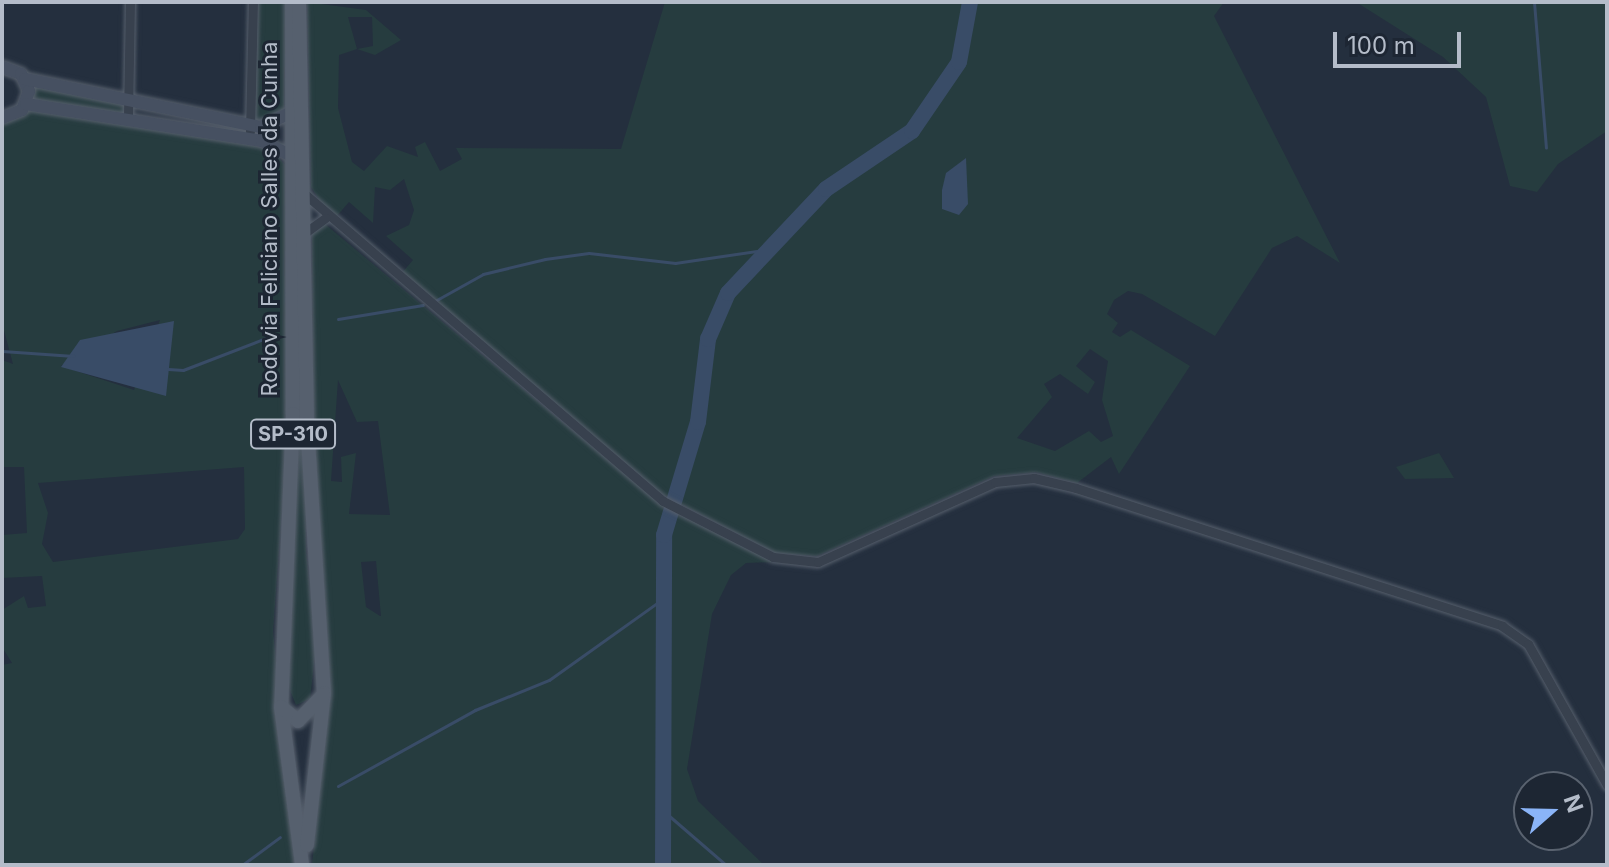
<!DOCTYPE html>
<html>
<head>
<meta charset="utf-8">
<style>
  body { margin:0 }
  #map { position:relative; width:1609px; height:867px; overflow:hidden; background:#242f3e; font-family:Inter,sans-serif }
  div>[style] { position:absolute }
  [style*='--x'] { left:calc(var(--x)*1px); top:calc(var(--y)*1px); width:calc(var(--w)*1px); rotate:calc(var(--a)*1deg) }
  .green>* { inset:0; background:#263c3f }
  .water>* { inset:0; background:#394c67 }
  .stream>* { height:3px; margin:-1.5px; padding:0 1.5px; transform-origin:1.5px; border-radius:1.5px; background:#394c67 }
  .river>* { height:16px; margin:-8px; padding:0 8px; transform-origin:8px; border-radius:8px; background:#394c67 }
  .roads { filter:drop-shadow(0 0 2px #565f6c) drop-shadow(0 0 2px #565f6c) }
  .street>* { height:9px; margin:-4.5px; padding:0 4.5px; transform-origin:4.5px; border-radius:4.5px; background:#38414e }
  .secondary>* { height:12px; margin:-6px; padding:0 6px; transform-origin:6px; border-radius:6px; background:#465061 }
  .primary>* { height:14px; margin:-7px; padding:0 7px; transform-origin:7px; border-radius:7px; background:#56606e }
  span { translate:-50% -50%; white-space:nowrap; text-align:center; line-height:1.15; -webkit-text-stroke:6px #1d2633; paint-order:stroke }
  .shield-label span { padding:2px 6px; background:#1d2633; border:2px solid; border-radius:6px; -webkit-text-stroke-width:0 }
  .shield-label { font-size:20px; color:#b4bcc9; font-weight:700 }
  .street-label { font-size:22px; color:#b4bcc9 }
  .frame { position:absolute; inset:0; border:4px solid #b4bcc9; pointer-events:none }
  .north { position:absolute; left:1513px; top:771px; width:80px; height:80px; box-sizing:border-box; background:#1d2633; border:2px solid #59626f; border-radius:50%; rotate:70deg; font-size:22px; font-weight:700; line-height:32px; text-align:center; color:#b4bcc9 }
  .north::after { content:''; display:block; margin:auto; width:28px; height:36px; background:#8ab4f8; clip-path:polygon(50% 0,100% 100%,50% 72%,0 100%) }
  .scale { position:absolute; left:1333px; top:32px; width:128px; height:36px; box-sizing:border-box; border:4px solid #b4bcc9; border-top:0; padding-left:10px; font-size:24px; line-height:28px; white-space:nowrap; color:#b4bcc9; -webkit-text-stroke:6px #1d2633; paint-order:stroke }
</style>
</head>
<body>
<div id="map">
  <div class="green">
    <i style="clip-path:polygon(258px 2px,286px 2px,284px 111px,259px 124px,253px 119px)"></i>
    <i style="clip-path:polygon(evenodd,307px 2px,366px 10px,401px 40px,375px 55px,357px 49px,339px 55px,338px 108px,352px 162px,364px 171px,387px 146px,418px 157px,415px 147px,425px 142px,440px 171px,462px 159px,456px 148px,621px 149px,665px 2px,1224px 2px,1214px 16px,1340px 263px,1297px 236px,1272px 248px,1215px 336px,1142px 294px,1128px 291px,1114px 300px,1107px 314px,1118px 323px,1112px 332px,1120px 337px,1131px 330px,1190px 366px,1119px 474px,1111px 457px,1077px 483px,1036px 472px,994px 476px,817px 556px,775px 553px,663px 495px,401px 274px,413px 260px,386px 236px,409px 225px,414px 210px,404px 179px,390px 190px,375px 187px,373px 223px,349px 202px,336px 217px,320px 201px,311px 187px,307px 2px,348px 17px,372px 17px,373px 46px,357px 49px,348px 17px,307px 2px,1090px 349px,1108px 361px,1102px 400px,1113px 436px,1101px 442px,1089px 431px,1055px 451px,1017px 438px,1052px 397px,1044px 384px,1060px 374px,1088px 394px,1095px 382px,1076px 366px,1090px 349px)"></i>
    <i style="clip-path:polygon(1356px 2px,1607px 2px,1607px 131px,1558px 164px,1537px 192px,1510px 186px,1486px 97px,1443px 57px)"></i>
    <i style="clip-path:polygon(31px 82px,127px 97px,124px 113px,32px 101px)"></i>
    <i style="clip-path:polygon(evenodd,27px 107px,249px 144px,273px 151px,286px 166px,289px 416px,273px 631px,297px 865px,2px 865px,2px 665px,12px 663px,2px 647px,2px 610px,24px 596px,28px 608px,46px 606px,42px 576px,2px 578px,2px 535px,27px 533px,24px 467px,2px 467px,2px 360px,13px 364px,2px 323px,2px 120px,27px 107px,160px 320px,134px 390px,61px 366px,117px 331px,160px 320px,27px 107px,244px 467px,245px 529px,238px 539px,53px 562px,42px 544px,48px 513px,38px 483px,244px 467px)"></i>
    <i style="clip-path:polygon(303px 194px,306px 551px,316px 646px,310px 699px,296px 705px,285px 678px)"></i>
    <i style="clip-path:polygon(evenodd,325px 224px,661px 504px,773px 562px,746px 563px,731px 575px,712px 614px,687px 769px,698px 801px,764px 865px,312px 865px,330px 688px,313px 421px,312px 234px,325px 224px,338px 380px,357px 422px,378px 421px,390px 515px,349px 514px,356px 453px,341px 457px,342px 482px,331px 481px,338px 380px,325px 224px,376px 561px,381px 616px,380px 616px,366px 607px,361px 562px,376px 561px)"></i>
    <i style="clip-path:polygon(1439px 453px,1454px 478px,1405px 479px,1396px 467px)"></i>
  </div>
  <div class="water">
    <i style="clip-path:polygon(966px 158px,968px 204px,959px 215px,942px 209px,942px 190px,946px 173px)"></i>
    <i style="clip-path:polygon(174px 321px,166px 396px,61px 367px,80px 340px)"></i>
  </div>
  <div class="stream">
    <i style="--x:1534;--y:2;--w:146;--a:85.3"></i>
    <i style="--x:433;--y:302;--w:57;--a:-29.2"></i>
    <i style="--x:483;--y:274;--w:64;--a:-13.6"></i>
    <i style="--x:545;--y:259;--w:44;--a:-7.8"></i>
    <i style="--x:589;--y:253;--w:87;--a:6.6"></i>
    <i style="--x:675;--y:263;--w:96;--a:-8.4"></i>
    <i style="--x:338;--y:319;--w:86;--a:-9.4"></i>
    <i style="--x:2;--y:351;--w:72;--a:4"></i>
    <i style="--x:168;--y:369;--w:15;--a:4"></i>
    <i style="--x:183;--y:370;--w:89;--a:-21.1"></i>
    <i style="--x:338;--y:786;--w:157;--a:-29"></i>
    <i style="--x:475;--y:710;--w:80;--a:-22.1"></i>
    <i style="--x:549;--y:680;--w:138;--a:-35.5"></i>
    <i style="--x:660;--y:808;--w:87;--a:40.8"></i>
    <i style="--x:242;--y:865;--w:47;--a:-36.4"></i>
  </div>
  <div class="river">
    <i style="--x:663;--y:865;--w:330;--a:-89.8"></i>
    <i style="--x:664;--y:535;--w:118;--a:-73.3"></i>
    <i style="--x:698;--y:422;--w:84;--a:-83.1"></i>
    <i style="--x:708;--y:339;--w:50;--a:-66.5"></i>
    <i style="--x:728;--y:293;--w:143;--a:-46.7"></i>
    <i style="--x:826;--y:189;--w:104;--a:-34"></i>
    <i style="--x:912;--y:131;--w:83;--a:-55.7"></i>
    <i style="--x:959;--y:62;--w:61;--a:-79.6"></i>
  </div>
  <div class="roads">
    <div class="street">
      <i style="--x:128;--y:116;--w:114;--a:-89"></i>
      <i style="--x:250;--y:131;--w:129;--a:-88.7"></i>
      <i style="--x:306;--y:195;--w:470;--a:40.6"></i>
      <i style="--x:663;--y:501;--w:123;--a:27"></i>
      <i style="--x:773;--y:557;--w:45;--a:6.3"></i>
      <i style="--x:818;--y:562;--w:194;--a:-24.3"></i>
      <i style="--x:995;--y:482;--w:39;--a:-6"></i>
      <i style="--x:1034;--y:478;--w:43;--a:13.4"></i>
      <i style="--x:1076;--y:488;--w:448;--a:17.9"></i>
      <i style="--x:1502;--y:626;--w:32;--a:35"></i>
      <i style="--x:1528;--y:644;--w:162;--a:60.7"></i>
      <i style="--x:306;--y:232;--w:24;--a:-36"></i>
    </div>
    <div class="secondary">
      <i style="--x:2;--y:67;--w:20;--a:20"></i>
      <i style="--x:21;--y:74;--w:19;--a:65"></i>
      <i style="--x:29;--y:91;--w:20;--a:110"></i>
      <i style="--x:22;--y:110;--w:22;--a:158"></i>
      <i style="--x:25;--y:79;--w:241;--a:11.5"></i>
      <i style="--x:261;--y:127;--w:32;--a:-26"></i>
      <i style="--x:26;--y:104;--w:239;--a:8.9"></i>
      <i style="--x:262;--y:141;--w:33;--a:27"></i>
    </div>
    <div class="primary">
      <i style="--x:292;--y:2;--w:412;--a:89.9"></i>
      <i style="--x:293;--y:414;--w:293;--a:92.3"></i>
      <i style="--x:281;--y:707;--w:159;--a:82.4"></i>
      <i style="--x:299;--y:3;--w:421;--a:88.9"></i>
      <i style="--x:307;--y:424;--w:270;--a:86.4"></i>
      <i style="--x:324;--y:693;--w:153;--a:96.4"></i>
      <i style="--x:281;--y:707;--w:22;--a:39"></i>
      <i style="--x:298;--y:721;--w:36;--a:-46"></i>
    </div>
  </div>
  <div class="shield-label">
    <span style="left:293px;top:434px">SP-310</span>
  </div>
  <div class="street-label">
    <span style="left:270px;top:219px;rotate:-90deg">Rodovia Feliciano Salles da Cunha</span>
  </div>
  <div class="frame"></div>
  <div class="north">N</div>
  <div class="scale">100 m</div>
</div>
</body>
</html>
